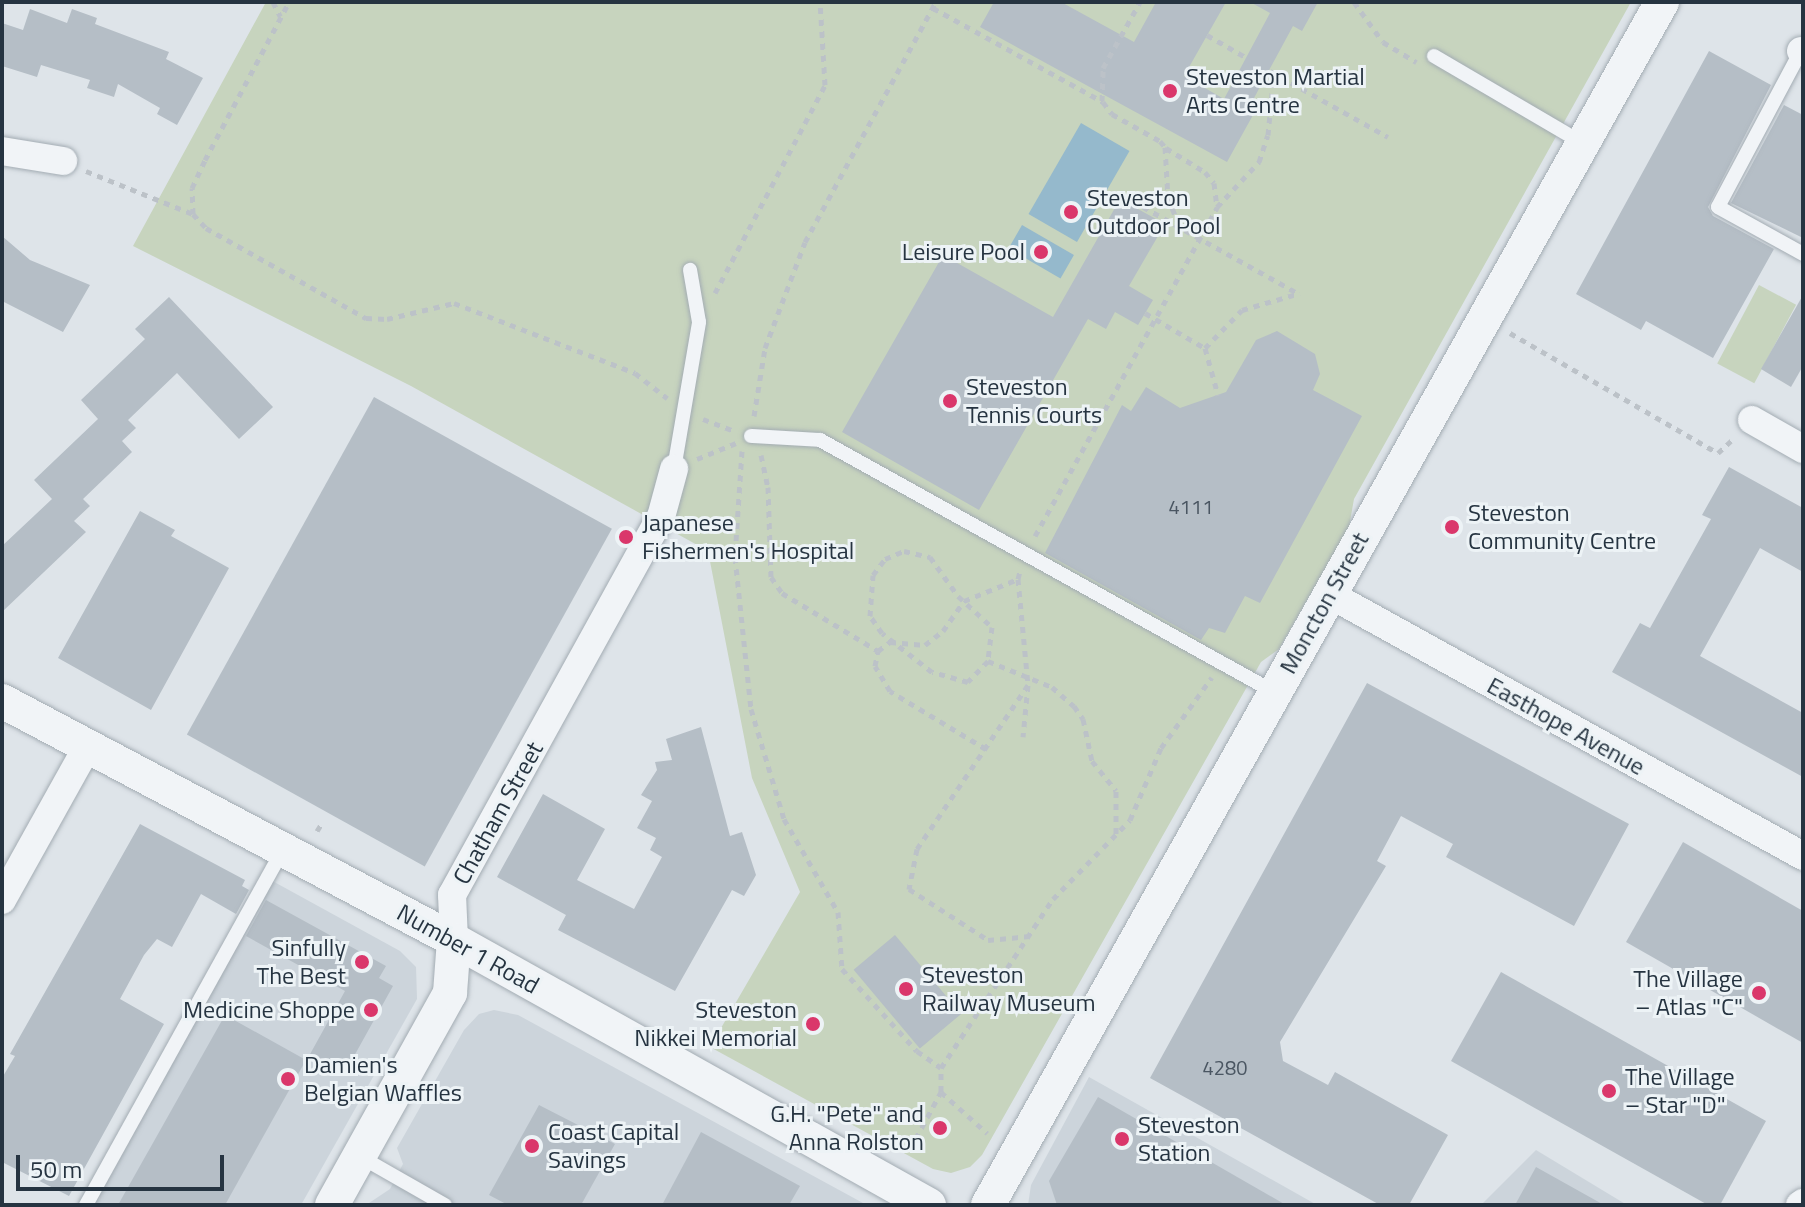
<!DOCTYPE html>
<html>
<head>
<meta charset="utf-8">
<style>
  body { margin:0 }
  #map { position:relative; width:1805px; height:1207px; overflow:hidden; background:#dee4e9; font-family:"Titillium Web",sans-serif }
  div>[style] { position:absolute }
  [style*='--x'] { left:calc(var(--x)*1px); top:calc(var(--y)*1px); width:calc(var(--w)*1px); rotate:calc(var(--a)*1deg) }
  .built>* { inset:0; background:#ccd4db }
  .green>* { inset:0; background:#c7d4be; transform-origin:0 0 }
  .water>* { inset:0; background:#95b9cc; transform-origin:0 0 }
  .building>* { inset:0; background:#b5bec6; transform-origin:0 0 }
  .path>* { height:5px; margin-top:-2.5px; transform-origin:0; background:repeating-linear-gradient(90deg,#bcc2c8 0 6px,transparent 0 12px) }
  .roads { filter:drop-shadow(0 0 2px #a3acb3) drop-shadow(0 0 2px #a3acb3) }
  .service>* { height:14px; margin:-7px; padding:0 7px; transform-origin:7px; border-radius:7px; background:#f1f4f7 }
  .minor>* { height:28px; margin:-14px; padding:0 14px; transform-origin:14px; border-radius:14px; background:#f1f4f7 }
  .tertiary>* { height:34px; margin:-17px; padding:0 17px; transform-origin:17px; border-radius:17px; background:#f1f4f7 }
  .dots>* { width:22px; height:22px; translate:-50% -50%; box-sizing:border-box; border:4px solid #edf3f6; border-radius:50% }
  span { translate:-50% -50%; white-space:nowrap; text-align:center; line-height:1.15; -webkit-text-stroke:6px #edf3f6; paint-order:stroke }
  .number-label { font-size:20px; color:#4a5662 }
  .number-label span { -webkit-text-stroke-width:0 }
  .poi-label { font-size:24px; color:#263441 }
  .left { translate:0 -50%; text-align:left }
  .right { translate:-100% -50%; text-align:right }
  .street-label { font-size:24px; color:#263441 }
  .frame { position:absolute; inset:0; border:4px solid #263441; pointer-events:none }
  .scale { position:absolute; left:16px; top:1155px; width:208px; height:36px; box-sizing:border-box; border:4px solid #263441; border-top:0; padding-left:10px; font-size:24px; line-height:28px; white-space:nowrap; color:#263441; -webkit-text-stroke:6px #edf3f6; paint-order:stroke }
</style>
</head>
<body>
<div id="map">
  <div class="built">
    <i style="clip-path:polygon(267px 878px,400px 951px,416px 967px,417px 999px,301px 1205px,86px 1205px)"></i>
    <i style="clip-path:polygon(494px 1010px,518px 1015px,863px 1203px,889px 1205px,366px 1205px,390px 1189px,403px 1164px,397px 1148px,464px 1030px,479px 1014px)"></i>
    <i style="clip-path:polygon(1089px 1077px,1317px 1205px,1028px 1205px,1031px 1185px)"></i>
    <i style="clip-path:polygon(1536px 1150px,1627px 1205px,1481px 1205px)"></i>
  </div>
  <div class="green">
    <i style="clip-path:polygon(266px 2px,1631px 2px,1354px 499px,1349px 527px,1279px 649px,1261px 662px,982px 1155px,970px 1167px,951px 1173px,933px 1169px,710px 1047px,800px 892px,752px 778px,708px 551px,411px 386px,133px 246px)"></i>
    <i style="left:1759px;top:285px;width:42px;height:89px;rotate:28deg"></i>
  </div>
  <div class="water">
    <i style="left:1081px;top:123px;width:56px;height:105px;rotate:30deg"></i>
    <i style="left:1022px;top:225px;width:60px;height:27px;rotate:30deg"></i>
  </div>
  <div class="building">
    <i style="clip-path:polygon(994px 2px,1061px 2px,1134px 42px,1156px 2px,1226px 2px,1184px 76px,1224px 99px,1270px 13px,1250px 2px,1318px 2px,1302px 31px,1293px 26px,1247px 111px,1253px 115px,1227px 162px,980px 27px)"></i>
    <i style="clip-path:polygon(30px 9px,67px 23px,72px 9px,97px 18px,95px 24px,169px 52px,166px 59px,203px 78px,177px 125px,157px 114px,160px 108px,118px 84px,114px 97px,87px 88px,90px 80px,41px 65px,37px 77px,2px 66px,2px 23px,23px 30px)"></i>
    <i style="clip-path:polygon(1709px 51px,1771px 85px,1708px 207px,1713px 216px,1774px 249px,1713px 358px,1646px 321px,1641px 330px,1576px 294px)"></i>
    <i style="clip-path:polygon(1784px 105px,1803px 115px,1803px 238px,1731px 203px)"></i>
    <i style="clip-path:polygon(1120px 199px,1165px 224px,1129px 286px,1153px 300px,1138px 325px,1115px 312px,1106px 329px,1088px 319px,979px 510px,842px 432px,943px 255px,1053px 317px)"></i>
    <i style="clip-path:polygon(2px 236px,30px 260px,90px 285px,63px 332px,2px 301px)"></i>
    <i style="clip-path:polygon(1803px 295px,1803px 366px,1791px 387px,1761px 369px)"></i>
    <i style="clip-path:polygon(169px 297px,273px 407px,239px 439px,177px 373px,128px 420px,136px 428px,122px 441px,132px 452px,83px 499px,90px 506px,74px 521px,86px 532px,2px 612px,2px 546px,52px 499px,34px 480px,98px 419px,81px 400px,145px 339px,135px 329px)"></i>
    <i style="clip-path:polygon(1277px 331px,1315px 354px,1320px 374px,1313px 390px,1362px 416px,1260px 603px,1245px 596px,1225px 633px,1209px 628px,1201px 640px,1045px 553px,1122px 405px,1131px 411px,1146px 387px,1180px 408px,1226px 392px,1256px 340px)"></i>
    <i style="left:374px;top:397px;width:272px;height:386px;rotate:29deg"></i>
    <i style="clip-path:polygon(1729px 467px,1803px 508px,1803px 572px,1760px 548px,1700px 656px,1803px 713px,1803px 777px,1612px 672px,1640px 623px,1650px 628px,1711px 519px,1702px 515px)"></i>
    <i style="clip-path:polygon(140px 511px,175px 530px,171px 536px,229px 568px,151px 710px,58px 658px)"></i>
    <i style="clip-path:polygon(1367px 683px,1629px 824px,1574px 926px,1446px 857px,1453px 844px,1401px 816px,1377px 861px,1386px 866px,1280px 1042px,1283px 1061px,1328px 1085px,1335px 1072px,1448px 1135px,1409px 1205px,1380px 1205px,1150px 1078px)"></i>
    <i style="clip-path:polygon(701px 727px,730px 836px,742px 832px,756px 875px,744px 896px,732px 890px,675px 991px,558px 930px,566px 915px,497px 877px,543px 794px,605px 829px,577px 880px,634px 909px,662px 857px,650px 850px,656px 838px,637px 828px,652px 801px,641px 795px,657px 770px,655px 762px,672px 760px,666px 739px)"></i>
    <i style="clip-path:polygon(140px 824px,245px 880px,242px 886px,249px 890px,236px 914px,201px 894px,172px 947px,157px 939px,144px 955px,120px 999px,164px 1024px,69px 1196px,2px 1162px,2px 1078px,15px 1056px,10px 1054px)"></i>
    <i style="clip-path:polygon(1683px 842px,1803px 911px,1803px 1043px,1626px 942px)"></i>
    <i style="clip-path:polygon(266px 900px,386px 966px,379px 978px,393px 986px,343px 1076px,309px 1056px,345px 991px,246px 936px)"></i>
    <i style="left:895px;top:935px;width:103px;height:54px;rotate:50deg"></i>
    <i style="clip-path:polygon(1501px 972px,1766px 1121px,1720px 1205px,1708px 1205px,1451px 1061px)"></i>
    <i style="clip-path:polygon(225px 1015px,306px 1060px,225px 1205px,118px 1205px)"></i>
    <i style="clip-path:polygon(1098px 1097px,1286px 1205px,1057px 1205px,1049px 1181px)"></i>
    <i style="clip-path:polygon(539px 1105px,615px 1144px,581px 1205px,508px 1205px,489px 1195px)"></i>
    <i style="clip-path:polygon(701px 1132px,800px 1186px,789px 1205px,662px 1205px)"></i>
    <i style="clip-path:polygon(1536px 1167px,1604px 1205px,1515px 1205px)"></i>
  </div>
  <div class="path">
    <i style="--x:273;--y:2;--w:16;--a:63"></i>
    <i style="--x:1354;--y:2;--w:49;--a:54.1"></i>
    <i style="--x:1383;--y:42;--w:39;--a:31"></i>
    <i style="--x:933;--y:8;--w:194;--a:28.9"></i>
    <i style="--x:1103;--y:102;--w:15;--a:53"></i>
    <i style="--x:1112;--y:114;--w:55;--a:29.4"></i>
    <i style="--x:1160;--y:141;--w:8;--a:50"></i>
    <i style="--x:1165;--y:147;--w:50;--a:86.6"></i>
    <i style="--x:1168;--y:197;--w:34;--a:69"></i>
    <i style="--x:1207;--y:35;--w:46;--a:29.9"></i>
    <i style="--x:1270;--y:71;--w:135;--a:29.2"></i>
    <i style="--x:1102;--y:101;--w:33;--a:-88"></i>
    <i style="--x:1103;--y:68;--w:76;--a:-60.7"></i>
    <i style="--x:1166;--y:148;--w:46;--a:31.6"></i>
    <i style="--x:1205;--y:172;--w:14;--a:51"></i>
    <i style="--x:1214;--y:183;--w:24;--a:83"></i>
    <i style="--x:86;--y:171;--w:115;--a:21.9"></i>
    <i style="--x:193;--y:214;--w:26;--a:-92"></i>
    <i style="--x:192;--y:188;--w:31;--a:-65"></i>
    <i style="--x:205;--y:160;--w:179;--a:-62"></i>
    <i style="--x:1122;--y:195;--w:201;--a:29.2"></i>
    <i style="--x:193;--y:214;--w:19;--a:47"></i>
    <i style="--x:206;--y:228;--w:184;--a:29.4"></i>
    <i style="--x:366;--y:318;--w:21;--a:3"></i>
    <i style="--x:387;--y:319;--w:69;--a:-13.4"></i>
    <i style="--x:454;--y:303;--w:194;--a:21.1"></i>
    <i style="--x:635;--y:373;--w:41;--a:38"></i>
    <i style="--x:715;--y:293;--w:235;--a:-62.1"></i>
    <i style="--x:825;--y:85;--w:83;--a:-93.4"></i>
    <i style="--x:1145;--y:313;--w:69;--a:30.3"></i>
    <i style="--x:1205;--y:348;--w:49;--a:74.5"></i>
    <i style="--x:1510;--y:333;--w:240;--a:30"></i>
    <i style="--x:1718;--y:453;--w:22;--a:-43"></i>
    <i style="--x:1205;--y:348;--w:53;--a:-45.8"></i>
    <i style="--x:1242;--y:310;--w:60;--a:-16.3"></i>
    <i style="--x:754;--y:416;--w:69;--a:-80.8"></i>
    <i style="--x:765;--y:348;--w:113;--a:-69.3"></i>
    <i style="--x:805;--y:242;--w:273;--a:-61.4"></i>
    <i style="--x:703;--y:419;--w:34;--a:21"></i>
    <i style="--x:742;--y:451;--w:106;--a:93.8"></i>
    <i style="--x:735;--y:557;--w:153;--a:84"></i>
    <i style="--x:751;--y:709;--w:115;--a:73.3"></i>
    <i style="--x:784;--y:819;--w:108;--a:59.9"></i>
    <i style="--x:838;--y:912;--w:57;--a:86"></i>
    <i style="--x:842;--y:969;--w:111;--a:47.6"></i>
    <i style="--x:917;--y:1051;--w:29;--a:35"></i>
    <i style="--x:761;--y:455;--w:33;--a:78"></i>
    <i style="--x:768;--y:487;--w:90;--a:88.1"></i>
    <i style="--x:771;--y:577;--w:19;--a:55"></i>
    <i style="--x:782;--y:593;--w:112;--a:31.1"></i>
    <i style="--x:697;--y:459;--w:42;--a:-22.3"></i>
    <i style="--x:1035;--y:536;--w:376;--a:-61"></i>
    <i style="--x:1217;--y:207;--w:62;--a:-47"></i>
    <i style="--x:1259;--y:162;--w:28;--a:-72"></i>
    <i style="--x:1268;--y:135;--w:62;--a:-84.5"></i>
    <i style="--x:904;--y:551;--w:27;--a:13"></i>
    <i style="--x:930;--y:557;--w:48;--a:54.3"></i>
    <i style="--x:958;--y:596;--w:46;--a:42.4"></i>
    <i style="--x:992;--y:627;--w:34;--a:97"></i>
    <i style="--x:988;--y:661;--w:29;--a:134"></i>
    <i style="--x:968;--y:682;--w:37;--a:-164"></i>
    <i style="--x:932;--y:672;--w:63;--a:-142"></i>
    <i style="--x:882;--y:633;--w:21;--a:-125"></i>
    <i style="--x:870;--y:616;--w:41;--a:-85.8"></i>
    <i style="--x:873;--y:575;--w:20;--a:-53"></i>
    <i style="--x:885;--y:559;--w:21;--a:-23"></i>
    <i style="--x:1018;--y:579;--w:106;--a:84.6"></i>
    <i style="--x:1028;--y:685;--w:52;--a:95.5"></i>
    <i style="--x:988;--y:661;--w:69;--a:22.1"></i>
    <i style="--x:1052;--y:687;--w:29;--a:41"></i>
    <i style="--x:1074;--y:706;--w:16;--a:55"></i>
    <i style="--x:1083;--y:719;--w:43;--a:77.9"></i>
    <i style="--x:1092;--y:761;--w:38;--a:51"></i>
    <i style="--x:1116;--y:791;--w:43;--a:90"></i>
    <i style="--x:1028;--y:685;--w:198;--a:124.1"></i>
    <i style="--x:917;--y:849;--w:41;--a:101.3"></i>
    <i style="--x:909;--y:889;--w:94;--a:32.8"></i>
    <i style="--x:988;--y:940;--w:42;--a:-5.4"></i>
    <i style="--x:986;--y:749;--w:112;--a:-148.9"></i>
    <i style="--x:890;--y:691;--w:29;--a:-121"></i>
    <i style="--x:875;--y:666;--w:15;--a:-79"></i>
    <i style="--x:878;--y:651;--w:15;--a:-37"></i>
    <i style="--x:890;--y:642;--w:35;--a:5"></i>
    <i style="--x:925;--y:645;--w:23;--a:-38"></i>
    <i style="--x:943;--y:631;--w:37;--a:-55"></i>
    <i style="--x:964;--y:601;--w:58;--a:-22.2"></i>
    <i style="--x:1018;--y:579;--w:8;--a:-76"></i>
    <i style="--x:317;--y:831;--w:9;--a:-58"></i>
    <i style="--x:941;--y:1092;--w:24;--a:-90"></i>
    <i style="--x:941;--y:1068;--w:203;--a:-56.5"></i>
    <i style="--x:1053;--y:899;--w:110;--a:-45.7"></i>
    <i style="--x:1130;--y:820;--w:78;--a:-66.7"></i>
    <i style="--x:1161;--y:748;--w:87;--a:-54.3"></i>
    <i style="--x:910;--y:1149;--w:65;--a:-61.5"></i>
    <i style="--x:941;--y:1092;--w:62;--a:41.7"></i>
  </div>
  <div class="roads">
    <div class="service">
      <i style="--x:1803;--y:47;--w:181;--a:118"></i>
      <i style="--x:1718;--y:207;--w:97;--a:28.9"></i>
      <i style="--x:1434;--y:56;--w:172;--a:30.4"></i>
      <i style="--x:751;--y:436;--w:69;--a:3.3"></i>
      <i style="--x:820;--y:440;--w:519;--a:29.03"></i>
      <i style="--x:674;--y:469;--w:149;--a:-80.3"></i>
      <i style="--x:699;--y:322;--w:53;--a:-99.8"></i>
      <i style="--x:359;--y:1156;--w:99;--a:29.7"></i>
      <i style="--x:86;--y:1205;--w:405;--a:-61"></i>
    </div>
    <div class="minor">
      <i style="--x:1801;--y:51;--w:2;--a:27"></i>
      <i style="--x:2;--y:151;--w:62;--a:9.3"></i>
      <i style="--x:1752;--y:420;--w:59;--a:29.6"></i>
      <i style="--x:1329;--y:594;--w:542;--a:28.93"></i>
      <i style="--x:2;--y:900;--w:175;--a:-60.9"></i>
      <i style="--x:454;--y:940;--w:45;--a:-92.5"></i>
      <i style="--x:452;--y:895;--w:432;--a:-61.1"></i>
      <i style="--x:661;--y:517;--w:50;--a:-74.8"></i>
      <i style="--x:1800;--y:1205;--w:4;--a:-34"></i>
    </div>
    <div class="tertiary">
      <i style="--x:2;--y:701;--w:511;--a:27.87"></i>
      <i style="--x:454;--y:940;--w:544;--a:29.16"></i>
      <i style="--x:332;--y:1205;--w:243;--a:-60.9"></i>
      <i style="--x:450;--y:993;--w:53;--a:-85.7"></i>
      <i style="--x:988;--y:1205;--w:1379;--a:-60.74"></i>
    </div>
  </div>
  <div class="dots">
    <i style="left:1170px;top:91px;background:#da376b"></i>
    <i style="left:1071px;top:212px;background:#da376b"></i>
    <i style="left:1041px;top:252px;background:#da376b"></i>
    <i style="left:950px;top:401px;background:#da376b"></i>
    <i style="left:1452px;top:527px;background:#da376b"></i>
    <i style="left:626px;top:537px;background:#da376b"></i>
    <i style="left:362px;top:962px;background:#da376b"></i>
    <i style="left:906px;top:989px;background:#da376b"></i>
    <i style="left:1759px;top:993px;background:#da376b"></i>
    <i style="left:371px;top:1010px;background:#da376b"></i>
    <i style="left:813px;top:1024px;background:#da376b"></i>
    <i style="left:288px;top:1079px;background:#da376b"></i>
    <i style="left:1609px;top:1091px;background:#da376b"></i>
    <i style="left:940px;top:1128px;background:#da376b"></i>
    <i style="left:1122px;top:1139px;background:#da376b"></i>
    <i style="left:532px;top:1146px;background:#da376b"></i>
  </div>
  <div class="number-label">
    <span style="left:1191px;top:506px">4111</span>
    <span style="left:1225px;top:1067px">4280</span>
  </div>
  <div class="poi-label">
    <span class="left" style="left:1186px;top:91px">Steveston Martial<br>Arts Centre</span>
    <span class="left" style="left:1087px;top:212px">Steveston<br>Outdoor Pool</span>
    <span class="right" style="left:1025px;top:252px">Leisure Pool</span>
    <span class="left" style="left:966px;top:401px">Steveston<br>Tennis Courts</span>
    <span class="left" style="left:1468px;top:527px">Steveston<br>Community Centre</span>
    <span class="left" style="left:642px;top:537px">Japanese<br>Fishermen's Hospital</span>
    <span class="right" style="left:346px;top:962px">Sinfully<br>The Best</span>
    <span class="left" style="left:922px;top:989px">Steveston<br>Railway Museum</span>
    <span class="right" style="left:1743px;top:993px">The Village<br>– Atlas "C"</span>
    <span class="right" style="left:355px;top:1010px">Medicine Shoppe</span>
    <span class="right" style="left:797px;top:1024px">Steveston<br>Nikkei Memorial</span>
    <span class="left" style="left:304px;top:1079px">Damien's<br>Belgian Waffles</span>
    <span class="left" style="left:1625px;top:1091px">The Village<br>– Star "D"</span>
    <span class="right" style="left:924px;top:1128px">G.H. "Pete" and<br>Anna Rolston</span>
    <span class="left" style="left:1138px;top:1139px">Steveston<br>Station</span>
    <span class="left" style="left:548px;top:1146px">Coast Capital<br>Savings</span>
  </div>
  <div class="street-label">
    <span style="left:1324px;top:603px;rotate:-61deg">Moncton Street</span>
    <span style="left:1566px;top:726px;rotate:29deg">Easthope Avenue</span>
    <span style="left:498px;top:813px;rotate:-61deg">Chatham Street</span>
    <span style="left:468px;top:949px;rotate:29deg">Number 1 Road</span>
  </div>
  <div class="frame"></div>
  <div class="scale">50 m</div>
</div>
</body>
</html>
